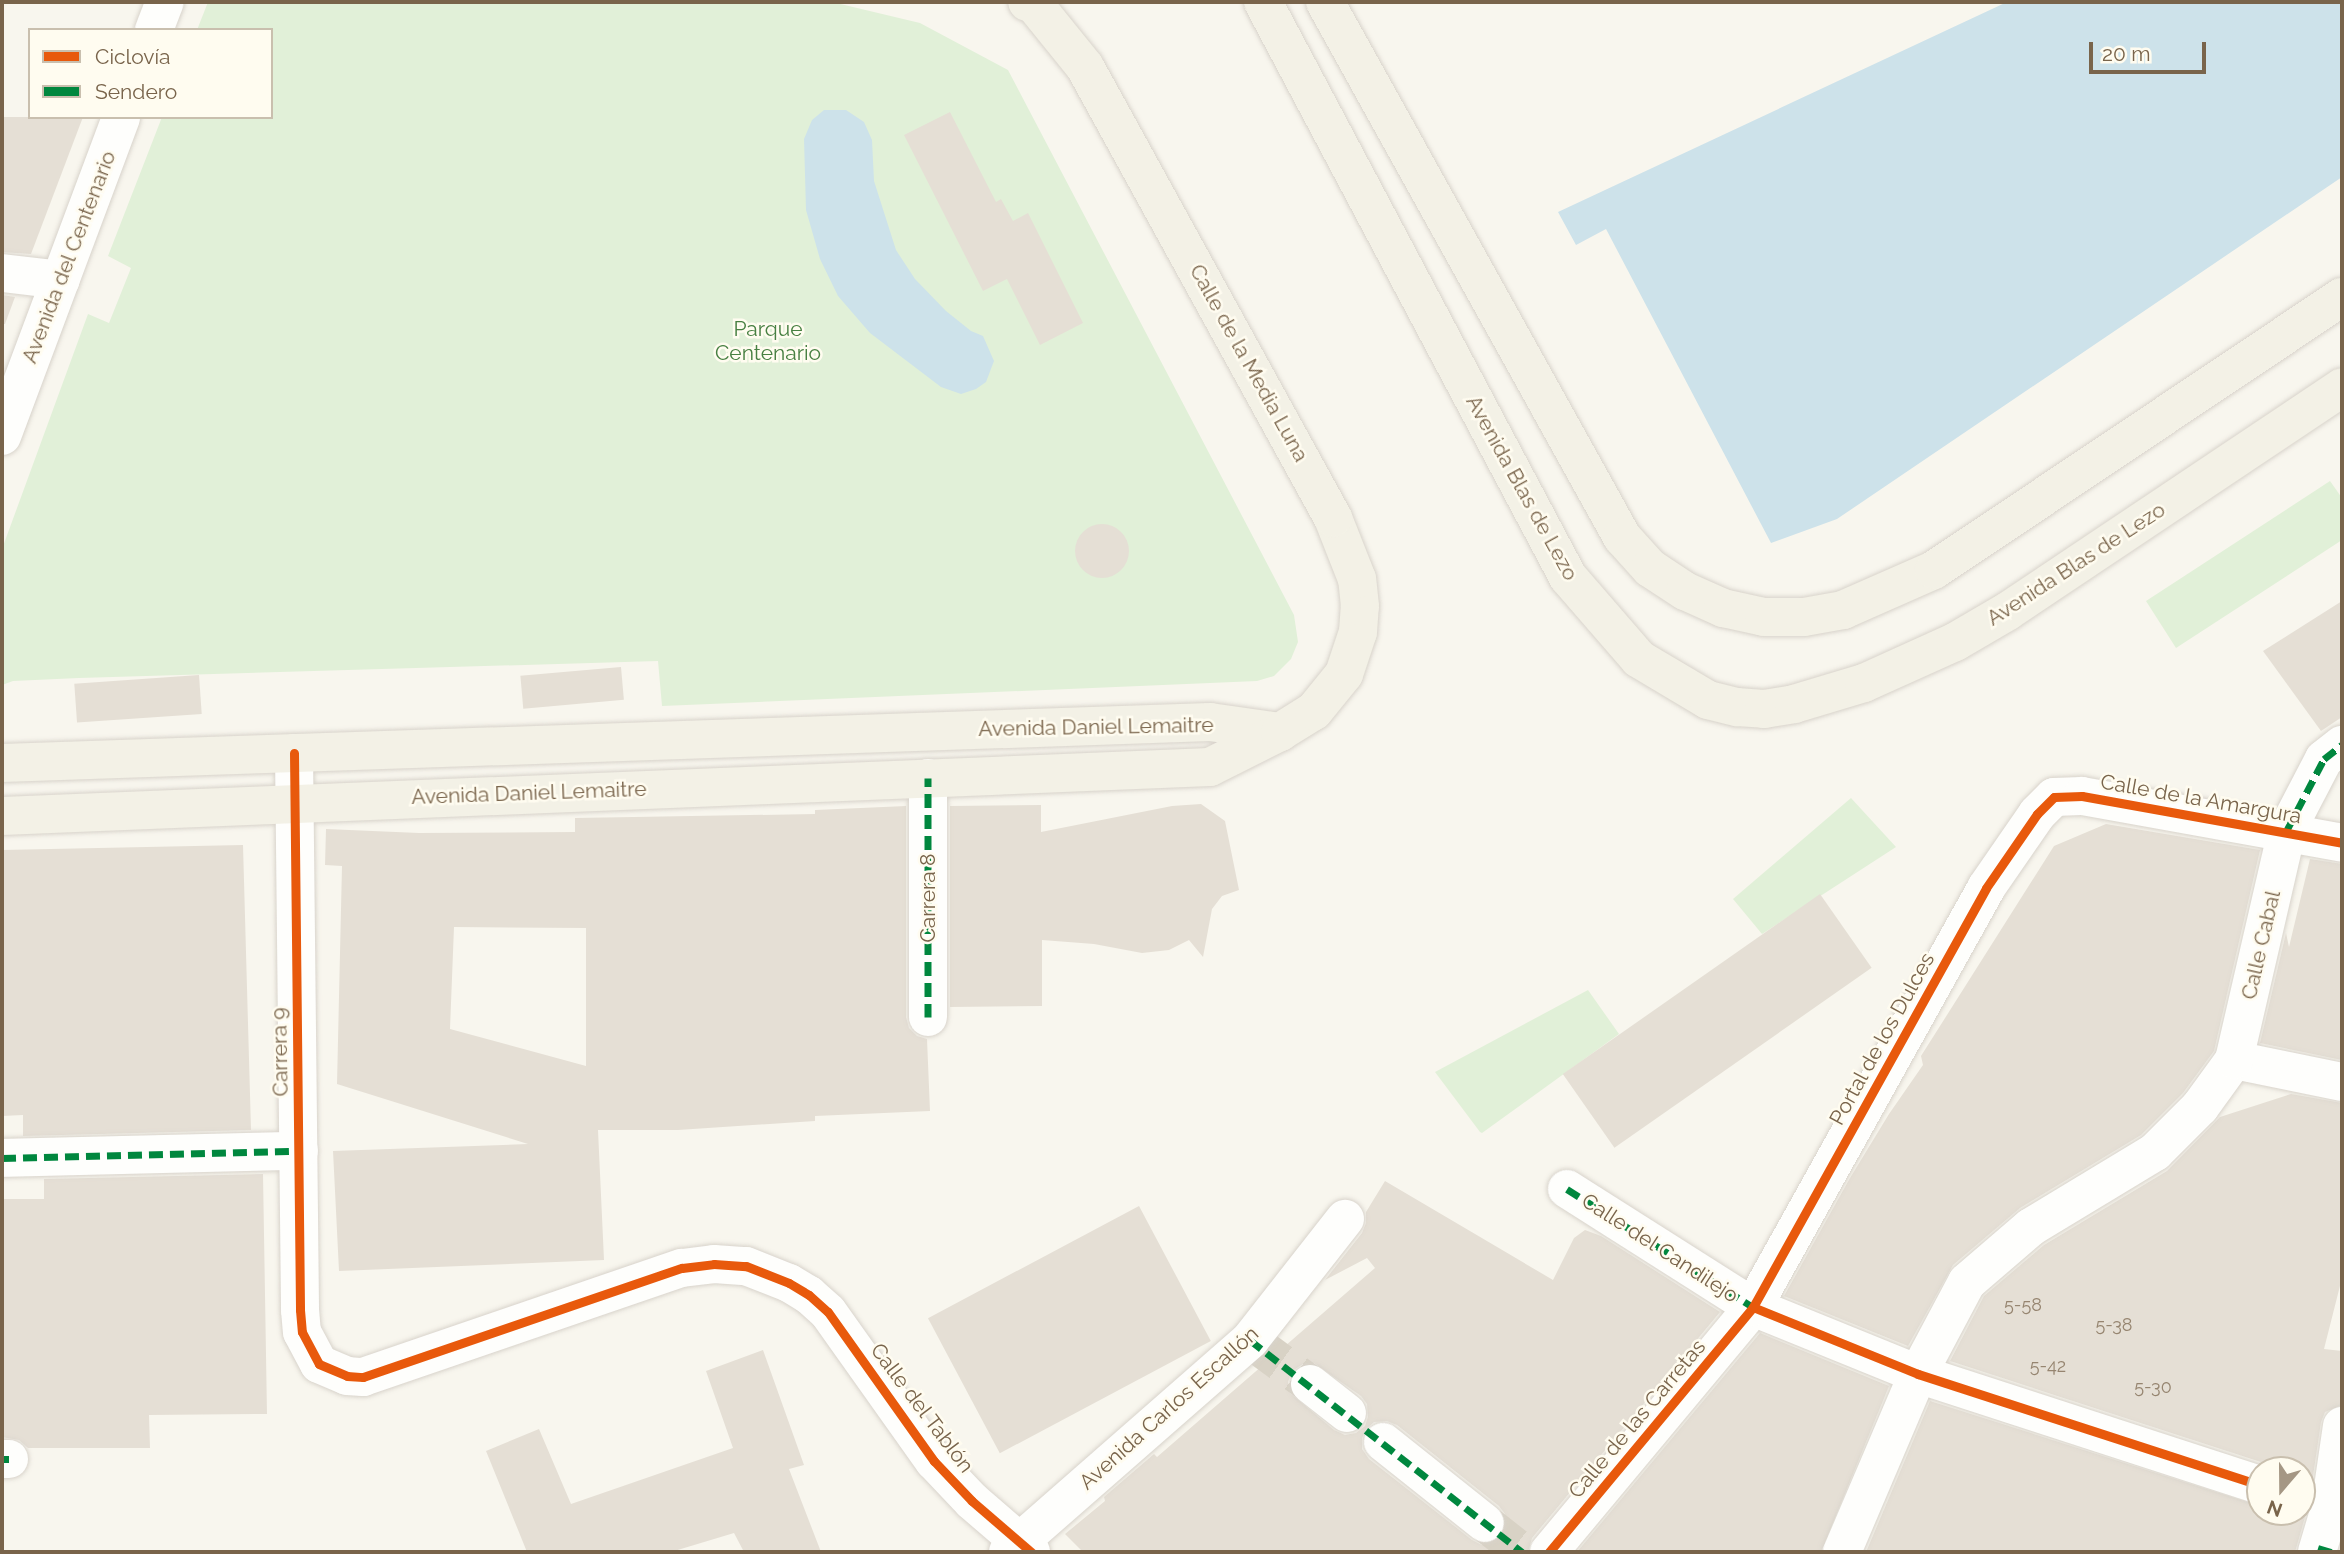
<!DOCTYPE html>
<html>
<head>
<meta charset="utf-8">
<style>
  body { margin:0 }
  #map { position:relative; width:2344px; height:1554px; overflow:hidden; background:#f8f6ee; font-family:Raleway,sans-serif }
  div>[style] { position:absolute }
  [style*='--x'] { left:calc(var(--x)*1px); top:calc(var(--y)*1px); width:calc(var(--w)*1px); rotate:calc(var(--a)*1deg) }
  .green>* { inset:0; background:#e1f0d8 }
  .water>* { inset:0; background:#cde2ea }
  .building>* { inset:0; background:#e5dfd5; transform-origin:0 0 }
  .round { border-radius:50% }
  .minor-tunnel>* { height:38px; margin-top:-19px; transform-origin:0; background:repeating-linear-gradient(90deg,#d8d2c5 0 38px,transparent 0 57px) }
  .roads { filter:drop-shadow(0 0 2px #d8d3cb) drop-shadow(0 0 2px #d8d3cb) }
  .minor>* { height:38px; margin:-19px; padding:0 19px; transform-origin:19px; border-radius:19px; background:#fefefc }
  .major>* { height:38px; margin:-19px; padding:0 19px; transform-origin:19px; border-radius:19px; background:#f3f1e6 }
  .quiet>* { height:7px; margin-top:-3.5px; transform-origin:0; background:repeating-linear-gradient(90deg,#00873e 0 14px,transparent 0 21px) }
  .cycleway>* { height:9px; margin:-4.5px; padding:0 4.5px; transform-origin:4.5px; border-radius:4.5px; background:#e8590c }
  span { translate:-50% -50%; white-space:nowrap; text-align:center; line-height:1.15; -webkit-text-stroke:5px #fffcf0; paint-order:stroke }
  .number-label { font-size:18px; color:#968570 }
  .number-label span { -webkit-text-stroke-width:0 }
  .street-label { font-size:21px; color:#79644b }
  .park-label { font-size:21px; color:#488042 }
  .frame { position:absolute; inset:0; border:4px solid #79644b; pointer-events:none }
  .legend { position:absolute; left:28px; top:28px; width:245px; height:91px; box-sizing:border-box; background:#fffcf0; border:2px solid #c9bfae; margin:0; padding:9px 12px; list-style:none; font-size:21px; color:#79644b }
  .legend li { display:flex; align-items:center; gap:14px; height:35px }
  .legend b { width:35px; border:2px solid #c9bfae }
  .north { position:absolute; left:2246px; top:1456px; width:70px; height:70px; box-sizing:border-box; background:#fffcf0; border:2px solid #c9bfae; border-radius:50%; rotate:200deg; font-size:19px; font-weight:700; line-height:28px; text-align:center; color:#79644b }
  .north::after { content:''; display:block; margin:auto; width:24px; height:32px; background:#a59784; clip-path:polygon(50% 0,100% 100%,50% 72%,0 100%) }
  .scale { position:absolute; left:2089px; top:42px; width:117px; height:32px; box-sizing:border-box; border:4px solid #79644b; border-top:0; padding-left:9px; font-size:21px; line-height:24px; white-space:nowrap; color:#79644b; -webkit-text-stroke:5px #fffcf0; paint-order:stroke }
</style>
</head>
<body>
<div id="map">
  <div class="green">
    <i style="clip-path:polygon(208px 2px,832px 2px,920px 23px,1008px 70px,1294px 615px,1298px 642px,1291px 659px,1274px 676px,1257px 681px,662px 706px,658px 661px,79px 678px,13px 681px,2px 685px,2px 549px,88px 314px,109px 323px,131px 268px,108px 256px,162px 117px,271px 117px,271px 30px,197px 30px)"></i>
    <i style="clip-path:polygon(2330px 481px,2342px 498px,2342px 540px,2176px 648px,2146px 601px)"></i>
    <i style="clip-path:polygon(1851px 798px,1896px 847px,1762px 934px,1733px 899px)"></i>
    <i style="clip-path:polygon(1588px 990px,1619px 1034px,1482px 1133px,1480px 1132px,1435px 1072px)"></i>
  </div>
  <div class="water">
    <i style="clip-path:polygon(2007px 2px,2342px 2px,2342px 177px,1837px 519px,1771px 543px,1606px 229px,1576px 245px,1558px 212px)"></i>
    <i style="clip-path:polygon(824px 110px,846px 110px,864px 122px,872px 140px,874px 181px,896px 250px,915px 279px,946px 311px,971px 331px,983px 336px,994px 361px,986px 382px,976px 389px,961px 394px,941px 387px,870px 333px,838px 296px,820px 259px,806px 210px,804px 139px,812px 120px)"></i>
  </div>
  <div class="building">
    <i style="clip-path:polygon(950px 112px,996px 202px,1001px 199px,1013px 221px,1028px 213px,1083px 323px,1040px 345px,1007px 279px,983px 291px,904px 135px)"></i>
    <i style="clip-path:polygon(2px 117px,83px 117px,31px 254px,2px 252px)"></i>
    <i style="clip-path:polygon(2px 295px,15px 297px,5px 324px,2px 324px)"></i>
    <i class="round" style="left:1075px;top:524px;width:54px;height:54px"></i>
    <i style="clip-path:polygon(2342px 601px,2342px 717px,2321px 731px,2263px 651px)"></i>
    <i style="left:621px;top:667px;width:33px;height:101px;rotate:85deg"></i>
    <i style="left:199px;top:675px;width:39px;height:125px;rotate:86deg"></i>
    <i style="clip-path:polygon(1201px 804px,1225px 821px,1239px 890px,1222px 896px,1212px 909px,1203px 957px,1189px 940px,1169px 950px,1142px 953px,1094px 944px,1042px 940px,1042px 1006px,950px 1007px,950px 806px,1041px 805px,1041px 832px,1172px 806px)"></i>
    <i style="clip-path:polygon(evenodd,906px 806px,906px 1017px,909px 1028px,917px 1036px,927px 1039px,930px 1111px,815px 1116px,815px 1121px,678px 1130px,598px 1130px,604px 1260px,339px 1271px,333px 1151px,528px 1144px,337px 1084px,342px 866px,325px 865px,326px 829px,419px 833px,575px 832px,575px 818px,815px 814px,815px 810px,906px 806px,454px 927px,586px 928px,586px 1066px,450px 1029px,454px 927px)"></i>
    <i style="clip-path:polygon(2106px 824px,2260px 850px,2214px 1051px,2183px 1093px,2141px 1135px,2020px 1208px,1953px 1265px,1908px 1346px,1784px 1296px,1850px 1178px,1889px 1114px,1923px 1065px,1921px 1056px,2054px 846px)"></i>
    <i style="clip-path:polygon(243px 845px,251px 1130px,23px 1136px,23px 1115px,2px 1116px,2px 850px)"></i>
    <i style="clip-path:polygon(2310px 859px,2342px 864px,2342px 1060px,2260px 1043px,2286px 933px,2289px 947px)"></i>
    <i style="left:1820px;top:894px;width:90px;height:314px;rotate:55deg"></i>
    <i style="clip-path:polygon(2291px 1094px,2342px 1103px,2342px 1278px,2324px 1349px,2342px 1351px,2342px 1405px,2325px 1412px,2321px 1422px,2309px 1503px,2295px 1552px,1866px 1552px,1930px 1401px,2260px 1506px,2260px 1512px,2302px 1512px,2302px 1470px,2276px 1470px,2267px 1464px,1950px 1361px,1984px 1296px,2044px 1245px,2167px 1171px,2220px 1117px)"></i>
    <i style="clip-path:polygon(263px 1174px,267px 1414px,149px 1415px,150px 1448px,28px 1448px,19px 1440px,2px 1437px,2px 1199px,44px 1199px,44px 1179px)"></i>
    <i style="clip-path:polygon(evenodd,1385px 1181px,1553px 1280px,1574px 1238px,1585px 1230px,1601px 1236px,1720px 1312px,1532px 1538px,1528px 1552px,1083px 1552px,1065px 1534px,1105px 1501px,1104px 1497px,1154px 1454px,1157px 1457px,1375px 1268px,1367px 1258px,1325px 1280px,1362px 1233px,1366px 1223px,1366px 1212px,1385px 1181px,1314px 1363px,1361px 1396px,1367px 1404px,1368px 1417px,1365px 1426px,1356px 1433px,1345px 1435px,1334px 1430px,1290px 1393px,1288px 1382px,1292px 1371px,1303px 1364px,1314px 1363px,1385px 1181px,1387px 1421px,1397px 1425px,1499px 1506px,1505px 1514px,1507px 1526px,1502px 1537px,1492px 1544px,1482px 1545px,1472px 1540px,1369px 1459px,1362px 1449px,1362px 1438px,1366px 1429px,1374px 1422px,1387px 1421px)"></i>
    <i style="left:1139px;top:1206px;width:153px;height:239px;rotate:62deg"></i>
    <i style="clip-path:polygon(1760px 1333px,1889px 1386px,1821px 1552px,1577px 1552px)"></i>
    <i style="clip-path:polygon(763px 1350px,804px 1465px,789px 1469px,821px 1552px,744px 1552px,734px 1533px,671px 1552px,527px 1552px,486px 1451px,539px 1429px,571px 1504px,733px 1448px,706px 1371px)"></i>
  </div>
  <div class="minor-tunnel">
    <i style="--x:1250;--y:1340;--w:74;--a:36.3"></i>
    <i style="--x:1485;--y:1523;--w:47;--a:38.1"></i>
  </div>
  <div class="roads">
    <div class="minor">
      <i style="--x:154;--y:30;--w:30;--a:-69"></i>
      <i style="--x:2;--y:273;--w:59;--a:6.8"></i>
      <i style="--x:2;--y:436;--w:340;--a:-69.5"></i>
      <i style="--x:294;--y:753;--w:557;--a:89.38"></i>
      <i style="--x:300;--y:1310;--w:22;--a:85"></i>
      <i style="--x:302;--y:1332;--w:36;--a:62"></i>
      <i style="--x:319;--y:1364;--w:30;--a:23"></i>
      <i style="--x:347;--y:1376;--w:16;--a:4"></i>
      <i style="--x:363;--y:1377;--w:337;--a:-18.9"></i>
      <i style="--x:682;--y:1268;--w:32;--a:-7"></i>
      <i style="--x:714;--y:1264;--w:32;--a:4"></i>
      <i style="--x:746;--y:1266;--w:46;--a:21.6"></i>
      <i style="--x:789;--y:1283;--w:23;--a:31"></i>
      <i style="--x:809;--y:1295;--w:25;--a:42"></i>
      <i style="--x:828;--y:1312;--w:183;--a:54.6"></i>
      <i style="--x:934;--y:1461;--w:55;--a:46.5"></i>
      <i style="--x:972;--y:1501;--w:78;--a:40.8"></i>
      <i style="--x:928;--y:1017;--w:239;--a:-90"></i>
      <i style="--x:2234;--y:1060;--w:110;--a:11.5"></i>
      <i style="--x:2;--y:1158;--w:297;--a:-1.4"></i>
      <i style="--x:1567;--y:1189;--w:220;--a:32.4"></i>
      <i style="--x:1753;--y:1307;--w:178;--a:22.1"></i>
      <i style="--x:1918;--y:1374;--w:360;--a:18"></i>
      <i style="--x:1310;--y:1384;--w:47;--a:38.1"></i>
      <i style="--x:1383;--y:1442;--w:130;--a:38.5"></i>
      <i style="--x:2;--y:1459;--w:7;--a:0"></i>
      <i style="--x:1008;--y:1552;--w:322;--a:-41.2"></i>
      <i style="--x:1250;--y:1340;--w:154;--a:-51.9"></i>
      <i style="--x:1549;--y:1552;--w:319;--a:-50.2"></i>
      <i style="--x:1753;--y:1307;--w:479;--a:-60.9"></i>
      <i style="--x:1986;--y:888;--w:90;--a:-55.4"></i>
      <i style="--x:2037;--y:814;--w:24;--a:-45"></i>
      <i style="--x:2054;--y:797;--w:28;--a:-2"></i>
      <i style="--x:2082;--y:796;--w:264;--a:10.2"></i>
      <i style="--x:1842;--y:1552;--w:194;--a:-66.9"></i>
      <i style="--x:1918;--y:1374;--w:104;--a:-62"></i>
      <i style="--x:1967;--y:1282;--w:84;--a:-40.7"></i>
      <i style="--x:2031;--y:1227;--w:145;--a:-31.2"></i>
      <i style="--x:2155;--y:1152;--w:64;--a:-45"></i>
      <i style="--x:2200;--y:1107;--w:58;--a:-54.1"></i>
      <i style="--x:2234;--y:1060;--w:236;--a:-77"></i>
      <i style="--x:2287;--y:830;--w:80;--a:-62.5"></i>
      <i style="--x:2324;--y:759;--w:23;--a:-38"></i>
      <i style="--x:2317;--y:1552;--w:46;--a:-73.5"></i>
      <i style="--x:2330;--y:1508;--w:83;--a:-81.7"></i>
    </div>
    <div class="major">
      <i style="--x:1263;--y:2;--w:651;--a:62.06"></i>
      <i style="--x:1568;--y:577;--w:108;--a:49.1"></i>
      <i style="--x:1639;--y:659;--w:80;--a:30.7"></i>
      <i style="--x:1708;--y:700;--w:30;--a:14"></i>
      <i style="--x:1737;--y:707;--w:27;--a:4"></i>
      <i style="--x:1764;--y:709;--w:30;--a:-9"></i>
      <i style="--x:1794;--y:704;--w:73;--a:-16.7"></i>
      <i style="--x:1864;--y:683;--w:100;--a:-24.3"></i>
      <i style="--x:1955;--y:642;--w:61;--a:-30.3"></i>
      <i style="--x:2008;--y:611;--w:402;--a:-33.8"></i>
      <i style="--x:1325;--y:2;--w:612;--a:60.96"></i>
      <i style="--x:1622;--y:537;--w:42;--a:47.9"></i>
      <i style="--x:1650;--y:568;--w:42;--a:33.3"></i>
      <i style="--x:1685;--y:591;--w:42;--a:24.1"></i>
      <i style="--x:1723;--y:608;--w:42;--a:12.4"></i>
      <i style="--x:1764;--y:617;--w:40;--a:0"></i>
      <i style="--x:1804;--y:617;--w:40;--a:-10"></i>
      <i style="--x:1843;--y:610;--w:99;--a:-23.7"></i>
      <i style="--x:1934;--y:570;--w:491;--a:-33.8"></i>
      <i style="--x:2;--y:763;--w:1209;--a:-1.94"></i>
      <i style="--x:1210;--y:722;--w:71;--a:8.1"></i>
      <i style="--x:2;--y:816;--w:1209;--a:-2.32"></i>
      <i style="--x:1210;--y:767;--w:78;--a:-26.6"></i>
      <i style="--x:1280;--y:732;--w:40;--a:-32"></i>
      <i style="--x:1314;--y:711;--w:48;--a:-51"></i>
      <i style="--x:1344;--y:674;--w:44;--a:-71.6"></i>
      <i style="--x:1358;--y:632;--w:26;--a:-86"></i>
      <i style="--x:1360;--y:606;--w:27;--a:-96"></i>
      <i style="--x:1357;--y:579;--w:66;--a:-111.5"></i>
      <i style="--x:1333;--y:518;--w:515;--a:-118.81"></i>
      <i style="--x:1085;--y:67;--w:81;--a:-129"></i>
      <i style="--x:1034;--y:4;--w:7;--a:-164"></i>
    </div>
  </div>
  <div class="quiet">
    <i style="--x:2287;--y:830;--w:80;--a:-62.5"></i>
    <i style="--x:2324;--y:759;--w:23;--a:-38"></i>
    <i style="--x:928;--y:1017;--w:239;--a:-90"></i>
    <i style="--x:2;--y:1158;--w:297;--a:-1.4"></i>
    <i style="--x:1567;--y:1189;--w:220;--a:32.4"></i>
    <i style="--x:1250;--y:1340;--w:345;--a:37.9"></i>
    <i style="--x:2;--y:1459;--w:7;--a:0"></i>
    <i style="--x:2318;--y:1548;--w:14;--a:17"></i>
  </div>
  <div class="cycleway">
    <i style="--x:294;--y:753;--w:557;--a:89.38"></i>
    <i style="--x:300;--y:1310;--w:22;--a:85"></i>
    <i style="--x:302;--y:1332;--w:36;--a:62"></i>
    <i style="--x:319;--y:1364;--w:30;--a:23"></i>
    <i style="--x:347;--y:1376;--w:16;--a:4"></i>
    <i style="--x:363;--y:1377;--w:337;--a:-18.9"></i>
    <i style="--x:682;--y:1268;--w:32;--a:-7"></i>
    <i style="--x:714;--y:1264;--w:32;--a:4"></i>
    <i style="--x:746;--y:1266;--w:46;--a:21.6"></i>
    <i style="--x:789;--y:1283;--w:23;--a:31"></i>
    <i style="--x:809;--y:1295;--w:25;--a:42"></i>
    <i style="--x:828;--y:1312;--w:183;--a:54.6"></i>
    <i style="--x:934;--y:1461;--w:55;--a:46.5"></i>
    <i style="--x:972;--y:1501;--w:78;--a:40.8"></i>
    <i style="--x:1753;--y:1307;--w:178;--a:22.1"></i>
    <i style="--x:1918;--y:1374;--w:360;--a:18"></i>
    <i style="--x:1549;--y:1552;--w:319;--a:-50.2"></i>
    <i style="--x:1753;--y:1307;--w:479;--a:-60.9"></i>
    <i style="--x:1986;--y:888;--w:90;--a:-55.4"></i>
    <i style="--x:2037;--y:814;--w:24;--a:-45"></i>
    <i style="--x:2054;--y:797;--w:28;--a:-2"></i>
    <i style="--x:2082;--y:796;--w:264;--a:10.2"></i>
  </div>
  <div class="number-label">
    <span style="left:2023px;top:1305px">5-58</span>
    <span style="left:2114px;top:1325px">5-38</span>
    <span style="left:2048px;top:1366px">5-42</span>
    <span style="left:2153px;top:1387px">5-30</span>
  </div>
  <div class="street-label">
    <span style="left:69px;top:257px;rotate:-69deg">Avenida del Centenario</span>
    <span style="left:1249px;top:363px;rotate:61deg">Calle de la Media Luna</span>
    <span style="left:1522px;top:488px;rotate:61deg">Avenida Blas de Lezo</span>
    <span style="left:2076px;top:564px;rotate:-33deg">Avenida Blas de Lezo</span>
    <span style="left:1096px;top:727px;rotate:-1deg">Avenida Daniel Lemaitre</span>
    <span style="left:529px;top:793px;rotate:-2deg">Avenida Daniel Lemaitre</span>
    <span style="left:2201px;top:799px;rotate:10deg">Calle de la Amargura</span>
    <span style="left:928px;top:898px;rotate:-90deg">Carrera 8</span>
    <span style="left:2261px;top:945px;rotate:-77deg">Calle Cabal</span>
    <span style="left:1882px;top:1039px;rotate:-61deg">Portal de los Dulces</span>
    <span style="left:280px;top:1052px;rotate:-91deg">Carrera 9</span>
    <span style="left:1660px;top:1248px;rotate:33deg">Calle del Candilejo</span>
    <span style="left:922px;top:1408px;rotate:53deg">Calle del Tablón</span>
    <span style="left:1169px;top:1408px;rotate:-42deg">Avenida Carlos Escallón</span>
    <span style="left:1637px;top:1419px;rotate:-50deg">Calle de las Carretas</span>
  </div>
  <div class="park-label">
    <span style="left:768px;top:341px">Parque<br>Centenario</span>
  </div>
  <div class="frame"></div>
  <ul class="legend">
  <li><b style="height:9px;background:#e8590c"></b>Ciclovía</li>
  <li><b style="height:9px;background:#00873e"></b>Sendero</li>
  </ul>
  <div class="north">N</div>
  <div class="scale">20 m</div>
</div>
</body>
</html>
